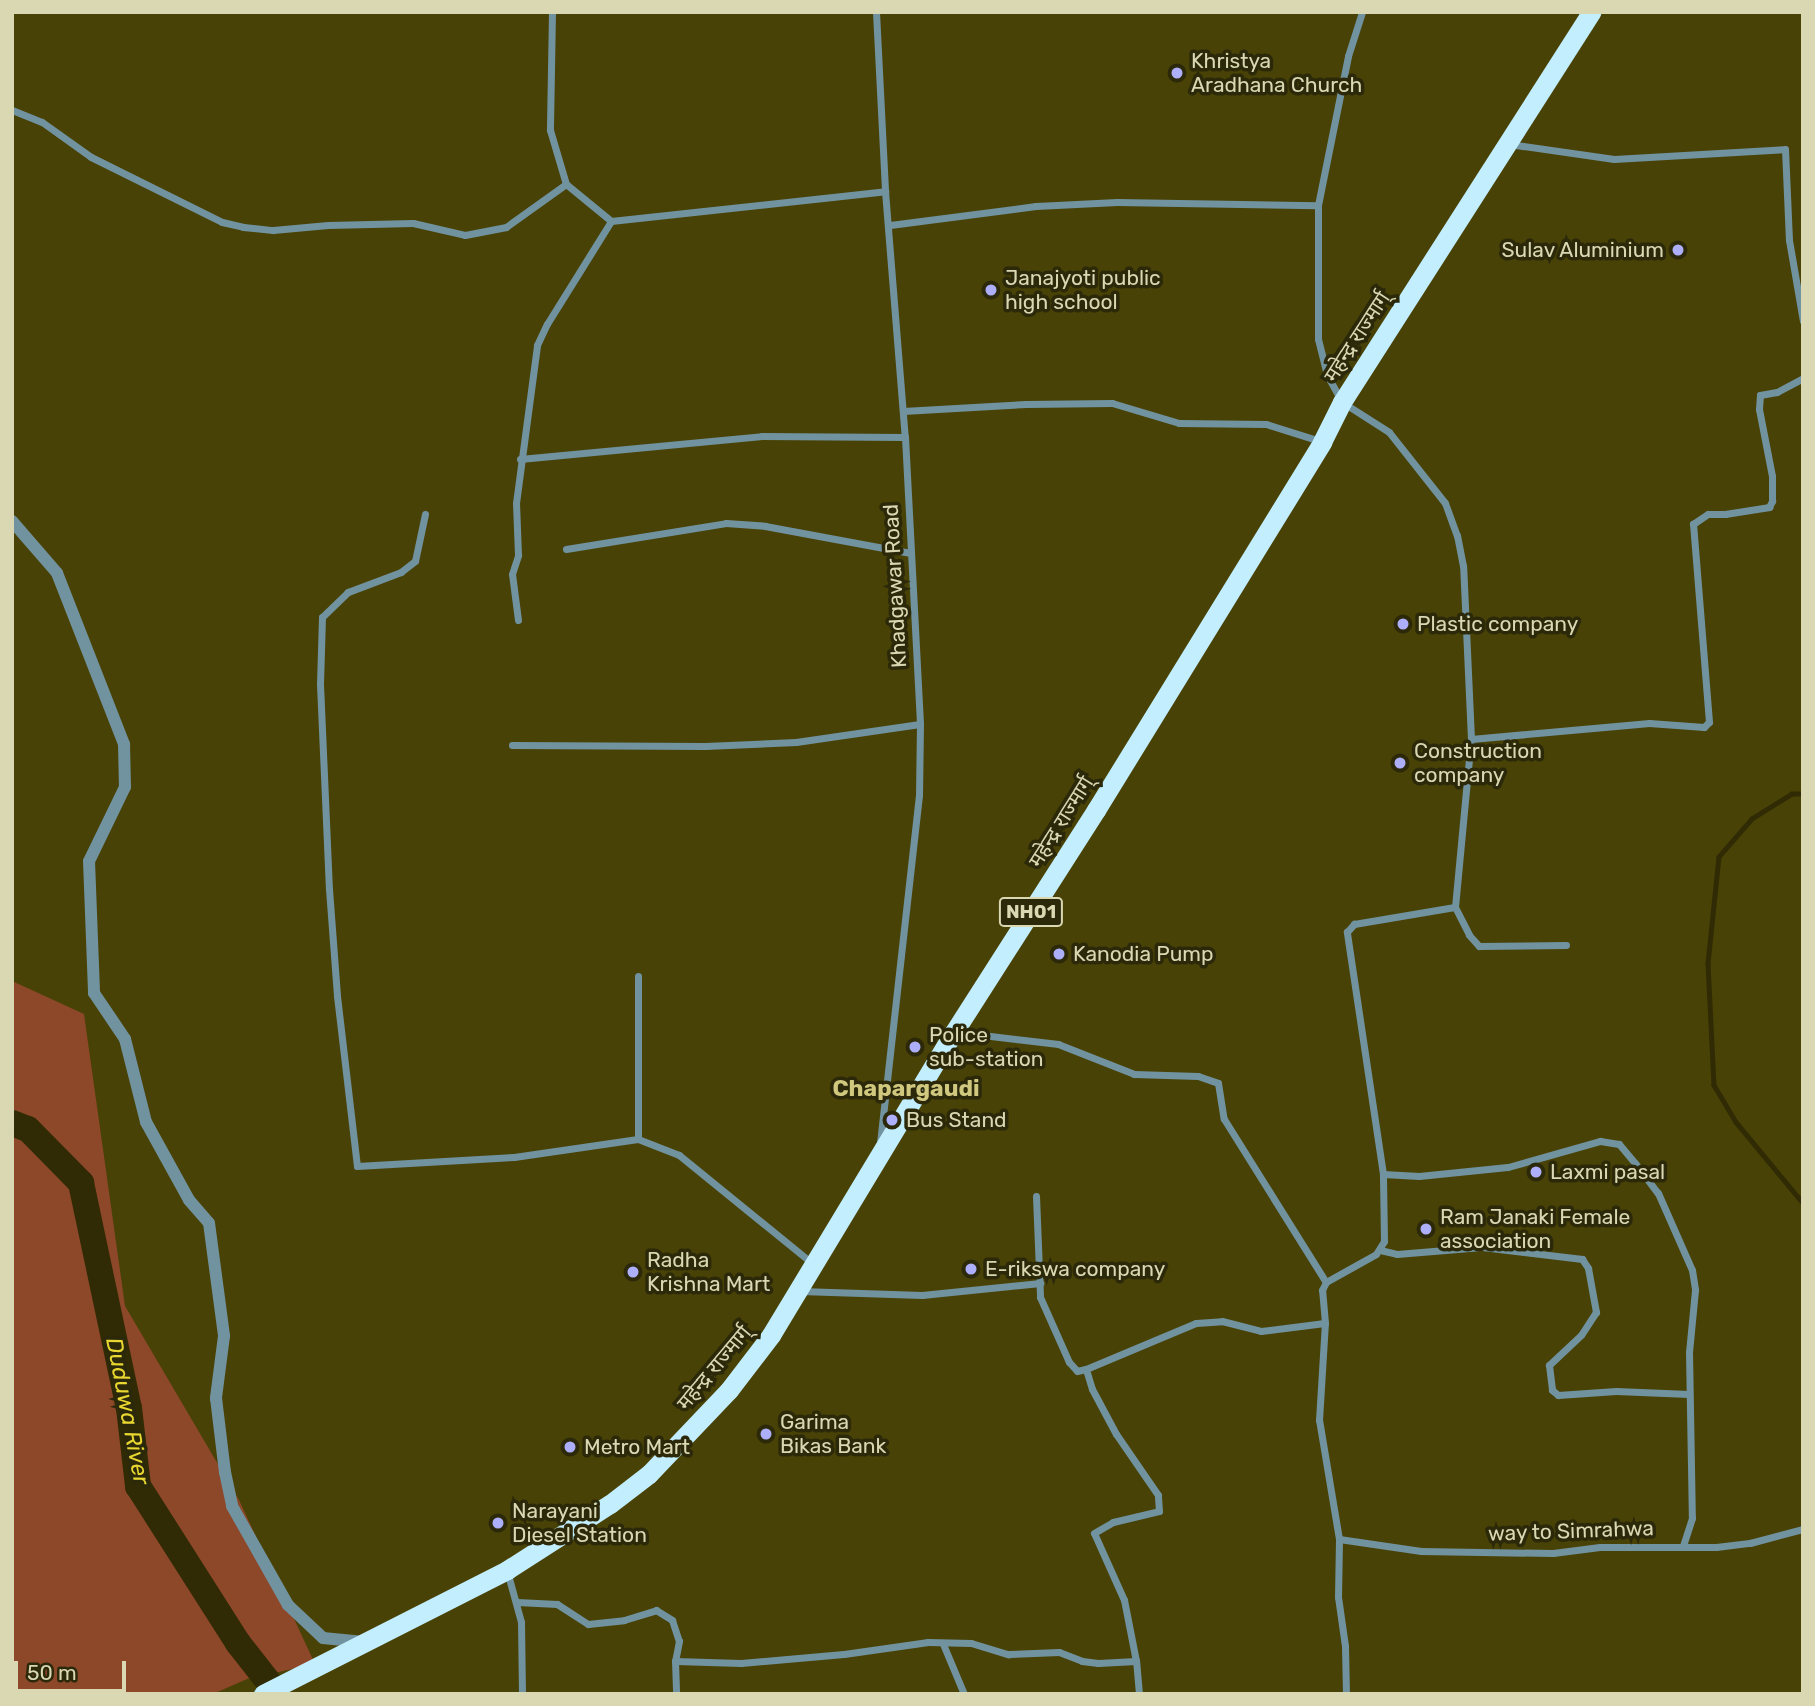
<!DOCTYPE html>
<html>
<head>
<meta charset="utf-8">
<style>
  body { margin:0 }
  #map { position:relative; width:1815px; height:1706px; overflow:hidden; background:#494206; font-family:Rubik,"Noto Sans Devanagari",sans-serif }
  div>[style] { position:absolute }
  [style*='--x'] { left:calc(var(--x)*1px); top:calc(var(--y)*1px); width:calc(var(--w)*1px); rotate:calc(var(--a)*1deg) }
  .green>* { inset:0; background:#8d4729 }
  .stream>* { height:4.5px; margin:-2.25px; padding:0 2.25px; transform-origin:2.25px; border-radius:2.25px; background:#302b04 }
  .river>* { height:26px; margin:-13px; padding:0 13px; transform-origin:13px; border-radius:13px; background:#302b04 }
  .minor>* { height:7px; margin:-3.5px; padding:0 3.5px; transform-origin:3.5px; border-radius:3.5px; background:#7193a0 }
  .tertiary>* { height:12px; margin:-6px; padding:0 6px; transform-origin:6px; border-radius:6px; background:#7193a0 }
  .trunk>* { height:19px; margin:-9.5px; padding:0 9.5px; transform-origin:9.5px; border-radius:9.5px; background:#c2eefe }
  .dots>* { width:19px; height:19px; translate:-50% -50%; box-sizing:border-box; border:4px solid #2c290a; border-radius:50% }
  span { translate:-50% -50%; white-space:nowrap; text-align:center; line-height:1.15; -webkit-text-stroke:7px #2c290a; paint-order:stroke }
  .shield-label span { padding:2px 5px; background:#2c290a; border:2px solid; border-radius:5px; -webkit-text-stroke-width:0 }
  .shield-label { font-size:19px; color:#dad7b3; font-weight:700 }
  .poi-label { font-size:21px; color:#dad7b3 }
  .left { translate:0 -50%; text-align:left }
  .right { translate:-100% -50%; text-align:right }
  .street-label { font-size:21px; color:#dad7b3 }
  .neighbourhood-label { font-size:23px; color:#d0c87f; font-weight:700 }
  .water-label { font-size:23px; color:#e9d731; font-style:italic }
  .frame { position:absolute; inset:0; border:14px solid #dad7b3; pointer-events:none }
  .scale { position:absolute; left:14px; top:1661px; width:112px; height:32px; box-sizing:border-box; border:4px solid #dad7b3; border-top:0; padding-left:9px; font-size:21px; line-height:24px; white-space:nowrap; color:#dad7b3; -webkit-text-stroke:5px #2c290a; paint-order:stroke }
</style>
</head>
<body>
<div id="map">
  <div class="green">
    <i style="clip-path:polygon(12px 981px,84px 1014px,125px 1306px,239px 1500px,315px 1664px,247px 1679px,213px 1694px,12px 1694px)"></i>
  </div>
  <div class="stream">
    <i style="--x:1803;--y:794;--w:11;--a:180"></i>
    <i style="--x:1792;--y:794;--w:47;--a:148"></i>
    <i style="--x:1752;--y:819;--w:50;--a:131"></i>
    <i style="--x:1719;--y:857;--w:107;--a:95.9"></i>
    <i style="--x:1708;--y:963;--w:122;--a:87.2"></i>
    <i style="--x:1714;--y:1085;--w:43;--a:59.3"></i>
    <i style="--x:1736;--y:1122;--w:105;--a:50.4"></i>
  </div>
  <div class="river">
    <i style="--x:12;--y:1123;--w:17;--a:21"></i>
    <i style="--x:28;--y:1129;--w:76;--a:45.5"></i>
    <i style="--x:81;--y:1183;--w:230;--a:78"></i>
    <i style="--x:129;--y:1408;--w:79;--a:83.4"></i>
    <i style="--x:138;--y:1486;--w:186;--a:57.5"></i>
    <i style="--x:238;--y:1643;--w:65;--a:51.9"></i>
  </div>
  <div class="minor">
    <i style="--x:552;--y:12;--w:118;--a:91"></i>
    <i style="--x:550;--y:130;--w:56;--a:73.5"></i>
    <i style="--x:566;--y:184;--w:58;--a:39.4"></i>
    <i style="--x:876;--y:12;--w:179;--a:87.1"></i>
    <i style="--x:885;--y:191;--w:247;--a:85.4"></i>
    <i style="--x:905;--y:437;--w:287;--a:87"></i>
    <i style="--x:920;--y:724;--w:71;--a:90.8"></i>
    <i style="--x:919;--y:795;--w:349;--a:96.4"></i>
    <i style="--x:12;--y:110;--w:32;--a:22"></i>
    <i style="--x:42;--y:122;--w:60;--a:35.5"></i>
    <i style="--x:91;--y:157;--w:146;--a:26.4"></i>
    <i style="--x:222;--y:222;--w:22;--a:13"></i>
    <i style="--x:243;--y:227;--w:30;--a:6"></i>
    <i style="--x:273;--y:230;--w:55;--a:-5.2"></i>
    <i style="--x:328;--y:225;--w:85;--a:-1.3"></i>
    <i style="--x:413;--y:223;--w:53;--a:13"></i>
    <i style="--x:465;--y:235;--w:42;--a:-11"></i>
    <i style="--x:506;--y:227;--w:74;--a:-35.6"></i>
    <i style="--x:1509;--y:144;--w:106;--a:8.1"></i>
    <i style="--x:1614;--y:159;--w:171;--a:-3.3"></i>
    <i style="--x:1785;--y:149;--w:91;--a:87.5"></i>
    <i style="--x:1789;--y:240;--w:82;--a:80.2"></i>
    <i style="--x:890;--y:225;--w:147;--a:-7.4"></i>
    <i style="--x:1036;--y:206;--w:81;--a:-2.8"></i>
    <i style="--x:1117;--y:202;--w:201;--a:0.9"></i>
    <i style="--x:903;--y:411;--w:123;--a:-3.3"></i>
    <i style="--x:1026;--y:404;--w:86;--a:-0.7"></i>
    <i style="--x:1112;--y:403;--w:70;--a:16.6"></i>
    <i style="--x:1179;--y:423;--w:87;--a:0.7"></i>
    <i style="--x:1266;--y:424;--w:57;--a:17.5"></i>
    <i style="--x:520;--y:459;--w:243;--a:-5.4"></i>
    <i style="--x:762;--y:436;--w:143;--a:0.4"></i>
    <i style="--x:425;--y:514;--w:48;--a:102"></i>
    <i style="--x:415;--y:561;--w:18;--a:142"></i>
    <i style="--x:401;--y:572;--w:57;--a:159.3"></i>
    <i style="--x:348;--y:592;--w:36;--a:136"></i>
    <i style="--x:322;--y:617;--w:67;--a:91.7"></i>
    <i style="--x:320;--y:684;--w:205;--a:87.5"></i>
    <i style="--x:329;--y:889;--w:107;--a:85.7"></i>
    <i style="--x:337;--y:996;--w:171;--a:83.3"></i>
    <i style="--x:357;--y:1166;--w:157;--a:-3.3"></i>
    <i style="--x:514;--y:1157;--w:125;--a:-8.3"></i>
    <i style="--x:638;--y:1139;--w:44;--a:21.3"></i>
    <i style="--x:679;--y:1155;--w:171;--a:39.1"></i>
    <i style="--x:566;--y:549;--w:162;--a:-9.2"></i>
    <i style="--x:726;--y:523;--w:39;--a:4"></i>
    <i style="--x:765;--y:526;--w:148;--a:10.5"></i>
    <i style="--x:518;--y:620;--w:46;--a:-97.4"></i>
    <i style="--x:512;--y:574;--w:20;--a:-72"></i>
    <i style="--x:518;--y:555;--w:52;--a:-92.2"></i>
    <i style="--x:516;--y:503;--w:159;--a:-82.4"></i>
    <i style="--x:537;--y:345;--w:23;--a:-65"></i>
    <i style="--x:547;--y:324;--w:121;--a:-58.1"></i>
    <i style="--x:611;--y:221;--w:276;--a:-6.2"></i>
    <i style="--x:1471;--y:739;--w:179;--a:-5.1"></i>
    <i style="--x:1649;--y:723;--w:55;--a:4.2"></i>
    <i style="--x:1704;--y:727;--w:7;--a:-45"></i>
    <i style="--x:1709;--y:722;--w:199;--a:-94.6"></i>
    <i style="--x:1693;--y:524;--w:18;--a:-34"></i>
    <i style="--x:1708;--y:514;--w:17;--a:0"></i>
    <i style="--x:1725;--y:514;--w:45;--a:-9"></i>
    <i style="--x:1769;--y:507;--w:7;--a:-63"></i>
    <i style="--x:1772;--y:501;--w:25;--a:-90"></i>
    <i style="--x:1772;--y:476;--w:68;--a:-101"></i>
    <i style="--x:1759;--y:409;--w:14;--a:-86"></i>
    <i style="--x:1760;--y:395;--w:17;--a:-10"></i>
    <i style="--x:1777;--y:392;--w:30;--a:-28"></i>
    <i style="--x:512;--y:745;--w:193;--a:0.3"></i>
    <i style="--x:705;--y:746;--w:91;--a:-2.5"></i>
    <i style="--x:796;--y:742;--w:125;--a:-8.3"></i>
    <i style="--x:1455;--y:907;--w:31;--a:63"></i>
    <i style="--x:1469;--y:935;--w:15;--a:48"></i>
    <i style="--x:1479;--y:946;--w:87;--a:-0.7"></i>
    <i style="--x:957;--y:1032;--w:102;--a:6.8"></i>
    <i style="--x:1058;--y:1044;--w:82;--a:21.5"></i>
    <i style="--x:1134;--y:1074;--w:64;--a:1.8"></i>
    <i style="--x:1198;--y:1076;--w:21;--a:19"></i>
    <i style="--x:1218;--y:1083;--w:36;--a:81"></i>
    <i style="--x:1224;--y:1119;--w:192;--a:58"></i>
    <i style="--x:638;--y:1139;--w:163;--a:-90"></i>
    <i style="--x:1383;--y:1174;--w:36;--a:3"></i>
    <i style="--x:1419;--y:1176;--w:89;--a:-5.8"></i>
    <i style="--x:1508;--y:1167;--w:96;--a:-15.8"></i>
    <i style="--x:1600;--y:1141;--w:19;--a:9"></i>
    <i style="--x:1619;--y:1144;--w:25;--a:50"></i>
    <i style="--x:1635;--y:1163;--w:38;--a:53"></i>
    <i style="--x:1658;--y:1193;--w:84;--a:66.2"></i>
    <i style="--x:1692;--y:1270;--w:20;--a:81"></i>
    <i style="--x:1695;--y:1290;--w:62;--a:95.5"></i>
    <i style="--x:1689;--y:1352;--w:166;--a:89"></i>
    <i style="--x:1692;--y:1518;--w:29;--a:108"></i>
    <i style="--x:1036;--y:1196;--w:101;--a:87.7"></i>
    <i style="--x:1040;--y:1297;--w:71;--a:66"></i>
    <i style="--x:1069;--y:1362;--w:12;--a:48"></i>
    <i style="--x:1077;--y:1371;--w:9;--a:-13"></i>
    <i style="--x:1380;--y:1250;--w:17;--a:13"></i>
    <i style="--x:1397;--y:1254;--w:85;--a:-4.7"></i>
    <i style="--x:1482;--y:1247;--w:101;--a:6.8"></i>
    <i style="--x:1582;--y:1259;--w:11;--a:56"></i>
    <i style="--x:1588;--y:1268;--w:45;--a:79.7"></i>
    <i style="--x:1596;--y:1312;--w:27;--a:123"></i>
    <i style="--x:1581;--y:1335;--w:44;--a:136.8"></i>
    <i style="--x:1549;--y:1365;--w:25;--a:83"></i>
    <i style="--x:1552;--y:1390;--w:8;--a:40"></i>
    <i style="--x:1558;--y:1395;--w:58;--a:-3.9"></i>
    <i style="--x:1616;--y:1391;--w:73;--a:2.4"></i>
    <i style="--x:800;--y:1291;--w:122;--a:1.9"></i>
    <i style="--x:922;--y:1295;--w:119;--a:-5.8"></i>
    <i style="--x:1339;--y:1539;--w:83;--a:8.3"></i>
    <i style="--x:1421;--y:1551;--w:132;--a:0.9"></i>
    <i style="--x:1553;--y:1553;--w:47;--a:-7.3"></i>
    <i style="--x:1600;--y:1547;--w:116;--a:0"></i>
    <i style="--x:1716;--y:1547;--w:34;--a:-7"></i>
    <i style="--x:1750;--y:1543;--w:55;--a:-14.8"></i>
    <i style="--x:507;--y:1571;--w:53;--a:74.6"></i>
    <i style="--x:521;--y:1622;--w:72;--a:89.2"></i>
    <i style="--x:517;--y:1602;--w:40;--a:2.9"></i>
    <i style="--x:557;--y:1604;--w:37;--a:33"></i>
    <i style="--x:588;--y:1624;--w:36;--a:-6"></i>
    <i style="--x:624;--y:1620;--w:34;--a:-17"></i>
    <i style="--x:656;--y:1610;--w:19;--a:32"></i>
    <i style="--x:672;--y:1620;--w:22;--a:72"></i>
    <i style="--x:679;--y:1641;--w:20;--a:101"></i>
    <i style="--x:675;--y:1661;--w:66;--a:1.7"></i>
    <i style="--x:741;--y:1663;--w:103;--a:-5"></i>
    <i style="--x:844;--y:1654;--w:85;--a:-8.1"></i>
    <i style="--x:928;--y:1642;--w:43;--a:1.3"></i>
    <i style="--x:971;--y:1643;--w:39;--a:17"></i>
    <i style="--x:1008;--y:1654;--w:51;--a:-2.2"></i>
    <i style="--x:1059;--y:1652;--w:25;--a:21"></i>
    <i style="--x:1082;--y:1661;--w:16;--a:7"></i>
    <i style="--x:1098;--y:1663;--w:38;--a:-3"></i>
    <i style="--x:943;--y:1644;--w:54;--a:67.2"></i>
    <i style="--x:675;--y:1661;--w:33;--a:88"></i>
    <i style="--x:1139;--y:1694;--w:33;--a:-95"></i>
    <i style="--x:1136;--y:1661;--w:62;--a:-101.1"></i>
    <i style="--x:1124;--y:1600;--w:73;--a:-114.1"></i>
    <i style="--x:1094;--y:1533;--w:22;--a:-30"></i>
    <i style="--x:1113;--y:1522;--w:47;--a:-13.4"></i>
    <i style="--x:1159;--y:1511;--w:16;--a:-94"></i>
    <i style="--x:1158;--y:1495;--w:74;--a:-124.5"></i>
    <i style="--x:1116;--y:1434;--w:51;--a:-118.1"></i>
    <i style="--x:1092;--y:1389;--w:21;--a:-107"></i>
    <i style="--x:1086;--y:1369;--w:119;--a:-22.7"></i>
    <i style="--x:1196;--y:1323;--w:26;--a:-4"></i>
    <i style="--x:1222;--y:1321;--w:40;--a:14.4"></i>
    <i style="--x:1261;--y:1331;--w:64;--a:-7.1"></i>
    <i style="--x:1346;--y:1694;--w:48;--a:-91.2"></i>
    <i style="--x:1345;--y:1646;--w:49;--a:-98.1"></i>
    <i style="--x:1338;--y:1597;--w:58;--a:-89"></i>
    <i style="--x:1339;--y:1539;--w:121;--a:-99.5"></i>
    <i style="--x:1319;--y:1420;--w:97;--a:-86.5"></i>
    <i style="--x:1325;--y:1323;--w:33;--a:-95"></i>
    <i style="--x:1322;--y:1290;--w:9;--a:-63"></i>
    <i style="--x:1326;--y:1282;--w:57;--a:-29.2"></i>
    <i style="--x:1376;--y:1254;--w:15;--a:-58"></i>
    <i style="--x:1384;--y:1241;--w:67;--a:-90.9"></i>
    <i style="--x:1383;--y:1174;--w:245;--a:-98.5"></i>
    <i style="--x:1347;--y:932;--w:11;--a:-49"></i>
    <i style="--x:1354;--y:924;--w:102;--a:-9.6"></i>
    <i style="--x:1455;--y:907;--w:169;--a:-84.6"></i>
    <i style="--x:1471;--y:739;--w:173;--a:-92.6"></i>
    <i style="--x:1463;--y:566;--w:31;--a:-101"></i>
    <i style="--x:1457;--y:536;--w:35;--a:-110"></i>
    <i style="--x:1445;--y:503;--w:90;--a:-128.3"></i>
    <i style="--x:1389;--y:432;--w:56;--a:-147.4"></i>
    <i style="--x:1342;--y:402;--w:31;--a:-119"></i>
    <i style="--x:1327;--y:375;--w:37;--a:-104"></i>
    <i style="--x:1318;--y:339;--w:134;--a:-90"></i>
    <i style="--x:1318;--y:205;--w:152;--a:-78.6"></i>
    <i style="--x:1348;--y:56;--w:46;--a:-72.3"></i>
  </div>
  <div class="tertiary">
    <i style="--x:12;--y:521;--w:69;--a:49.1"></i>
    <i style="--x:57;--y:573;--w:184;--a:68.6"></i>
    <i style="--x:124;--y:744;--w:43;--a:88.7"></i>
    <i style="--x:125;--y:787;--w:82;--a:115.9"></i>
    <i style="--x:89;--y:861;--w:132;--a:87.8"></i>
    <i style="--x:94;--y:993;--w:55;--a:56"></i>
    <i style="--x:125;--y:1039;--w:86;--a:75.8"></i>
    <i style="--x:146;--y:1122;--w:89;--a:61.1"></i>
    <i style="--x:189;--y:1200;--w:30;--a:49"></i>
    <i style="--x:209;--y:1223;--w:114;--a:82.4"></i>
    <i style="--x:224;--y:1336;--w:63;--a:97.4"></i>
    <i style="--x:216;--y:1398;--w:75;--a:83.1"></i>
    <i style="--x:225;--y:1472;--w:35;--a:78"></i>
    <i style="--x:232;--y:1506;--w:114;--a:60.5"></i>
    <i style="--x:288;--y:1605;--w:48;--a:43.3"></i>
    <i style="--x:323;--y:1638;--w:41;--a:5.6"></i>
  </div>
  <div class="trunk">
    <i style="--x:263;--y:1694;--w:274;--a:-26.9"></i>
    <i style="--x:507;--y:1570;--w:122;--a:-32.7"></i>
    <i style="--x:610;--y:1504;--w:49;--a:-37.6"></i>
    <i style="--x:649;--y:1474;--w:116;--a:-46.4"></i>
    <i style="--x:729;--y:1390;--w:69;--a:-52.6"></i>
    <i style="--x:771;--y:1335;--w:354;--a:-58.9"></i>
    <i style="--x:954;--y:1032;--w:264;--a:-57.4"></i>
    <i style="--x:1096;--y:810;--w:432;--a:-58.4"></i>
    <i style="--x:1322;--y:442;--w:45;--a:-63.4"></i>
    <i style="--x:1342;--y:402;--w:463;--a:-57.4"></i>
  </div>
  <div class="dots">
    <i style="left:1177px;top:73px;background:#adaffb"></i>
    <i style="left:1678px;top:250px;background:#adaffb"></i>
    <i style="left:991px;top:290px;background:#adaffb"></i>
    <i style="left:1403px;top:624px;background:#adaffb"></i>
    <i style="left:1400px;top:763px;background:#adaffb"></i>
    <i style="left:1059px;top:954px;background:#adaffb"></i>
    <i style="left:915px;top:1047px;background:#adaffb"></i>
    <i style="left:892px;top:1120px;background:#adaffb"></i>
    <i style="left:1536px;top:1172px;background:#adaffb"></i>
    <i style="left:1426px;top:1229px;background:#adaffb"></i>
    <i style="left:971px;top:1269px;background:#adaffb"></i>
    <i style="left:633px;top:1272px;background:#adaffb"></i>
    <i style="left:766px;top:1434px;background:#adaffb"></i>
    <i style="left:570px;top:1447px;background:#adaffb"></i>
    <i style="left:498px;top:1523px;background:#adaffb"></i>
  </div>
  <div class="shield-label">
    <span style="left:1031px;top:912px">NH01</span>
  </div>
  <div class="poi-label">
    <span class="left" style="left:1191px;top:73px">Khristya<br>Aradhana Church</span>
    <span class="right" style="left:1664px;top:250px">Sulav Aluminium</span>
    <span class="left" style="left:1005px;top:290px">Janajyoti public<br>high school</span>
    <span class="left" style="left:1417px;top:624px">Plastic company</span>
    <span class="left" style="left:1414px;top:763px">Construction<br>company</span>
    <span class="left" style="left:1073px;top:954px">Kanodia Pump</span>
    <span class="left" style="left:929px;top:1047px">Police<br>sub-station</span>
    <span class="left" style="left:906px;top:1120px">Bus Stand</span>
    <span class="left" style="left:1550px;top:1172px">Laxmi pasal</span>
    <span class="left" style="left:1440px;top:1229px">Ram Janaki Female<br>association</span>
    <span class="left" style="left:647px;top:1272px">Radha<br>Krishna Mart</span>
    <span class="left" style="left:985px;top:1269px">E-rikswa company</span>
    <span class="left" style="left:780px;top:1434px">Garima<br>Bikas Bank</span>
    <span class="left" style="left:584px;top:1447px">Metro Mart</span>
    <span class="left" style="left:512px;top:1523px">Narayani<br>Diesel Station</span>
  </div>
  <div class="street-label">
    <span style="left:1357px;top:337px;rotate:-57deg">महेन्द्र राज्मार्ग्</span>
    <span style="left:895px;top:586px;rotate:-93deg">Khadgawar Road</span>
    <span style="left:1061px;top:822px;rotate:-58deg">महेन्द्र राज्मार्ग्</span>
    <span style="left:714px;top:1368px;rotate:-50deg">महेन्द्र राज्मार्ग्</span>
    <span style="left:1571px;top:1531px;rotate:-2deg">way to Simrahwa</span>
  </div>
  <div class="neighbourhood-label">
    <span style="left:906px;top:1088px">Chapargaudi</span>
  </div>
  <div class="water-label">
    <span style="left:128px;top:1411px;rotate:79deg">Duduwa River</span>
  </div>
  <div class="frame"></div>
  <div class="scale">50 m</div>
</div>
</body>
</html>
